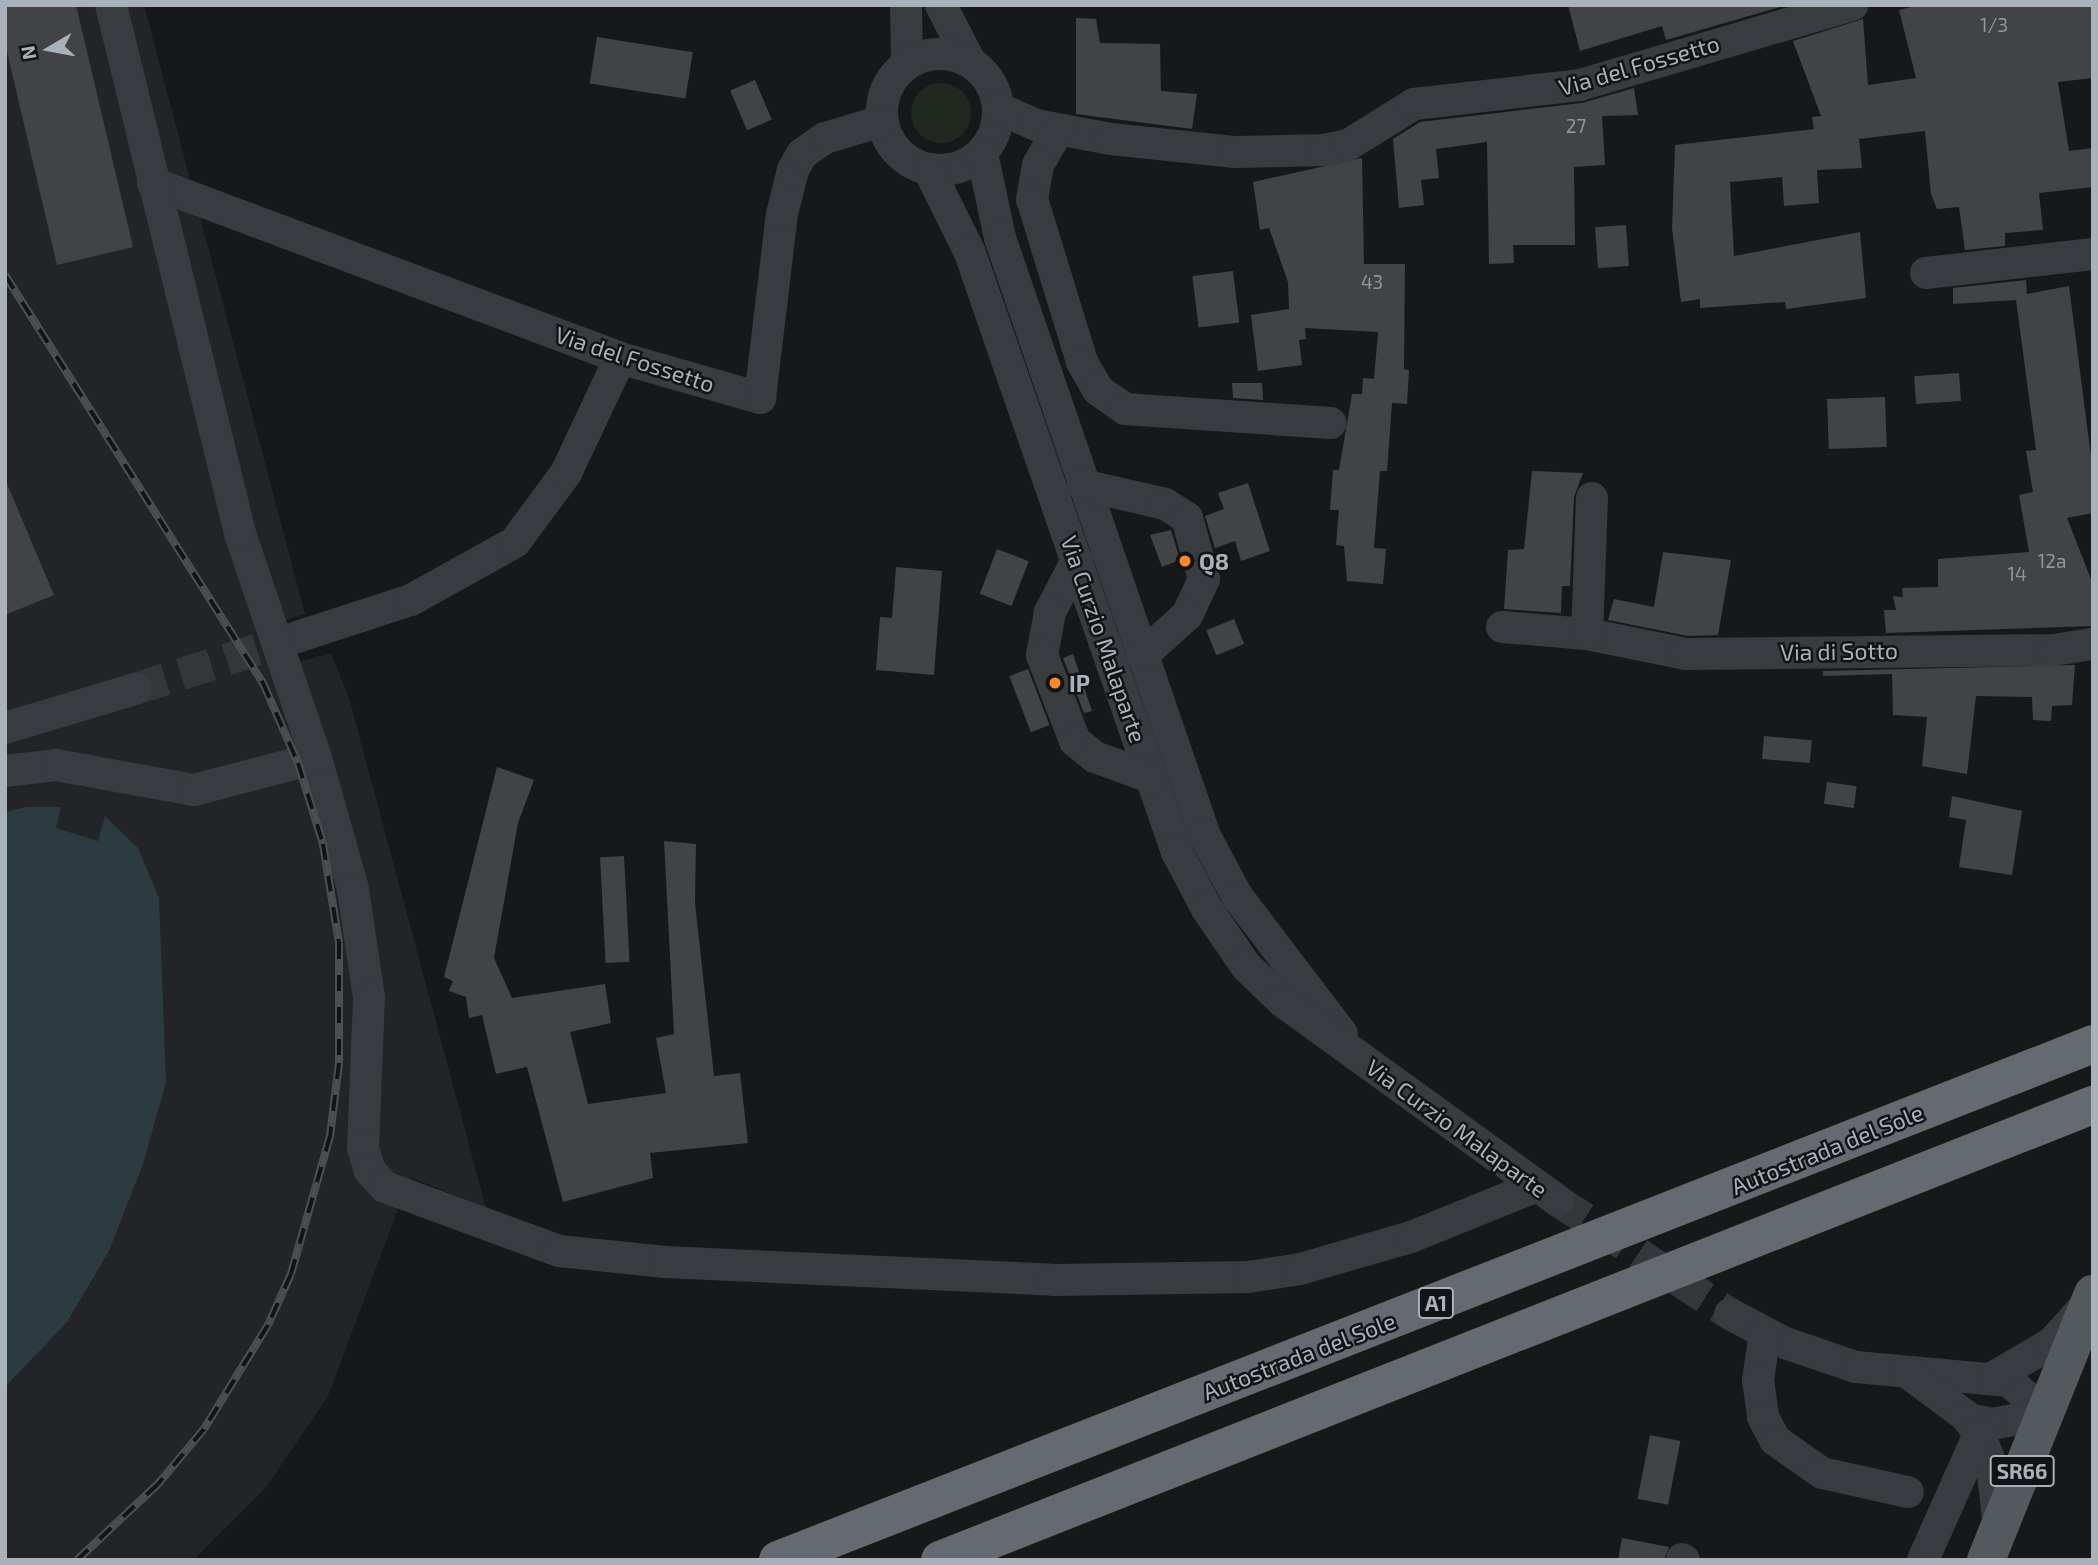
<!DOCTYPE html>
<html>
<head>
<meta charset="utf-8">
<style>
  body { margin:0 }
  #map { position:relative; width:2098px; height:1565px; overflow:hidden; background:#17181a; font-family:"Exo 2",sans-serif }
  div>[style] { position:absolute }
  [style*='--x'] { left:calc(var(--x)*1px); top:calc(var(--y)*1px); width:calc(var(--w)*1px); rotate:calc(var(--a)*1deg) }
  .built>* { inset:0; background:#232427 }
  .green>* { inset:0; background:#20281f }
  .round { border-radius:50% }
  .water>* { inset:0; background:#2c3b3f }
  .building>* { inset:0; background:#414347; transform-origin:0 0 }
  .minor-tunnel>* { height:32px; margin-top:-16px; transform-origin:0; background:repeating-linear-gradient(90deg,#34373a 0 32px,transparent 0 48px) }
  .minor>* { height:32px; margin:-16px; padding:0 16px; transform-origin:16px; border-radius:16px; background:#383b3f }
  .minor>.ring { margin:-16px; padding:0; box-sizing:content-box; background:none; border:32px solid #383b3f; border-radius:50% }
  .major>* { height:38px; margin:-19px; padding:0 19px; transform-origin:19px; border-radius:19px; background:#54595e }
  .highway>* { height:38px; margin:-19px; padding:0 19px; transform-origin:19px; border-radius:19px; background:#646a70 }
  .rail>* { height:8px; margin-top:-4px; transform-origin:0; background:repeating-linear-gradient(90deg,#121315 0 16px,#4b4f54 0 32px); box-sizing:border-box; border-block:2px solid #4b4f54 }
  .dots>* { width:19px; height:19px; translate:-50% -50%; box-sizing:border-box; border:4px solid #121315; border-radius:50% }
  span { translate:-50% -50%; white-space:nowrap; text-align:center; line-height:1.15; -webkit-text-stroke:5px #121315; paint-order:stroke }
  .number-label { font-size:19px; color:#8f969d }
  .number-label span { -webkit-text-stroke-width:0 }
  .shield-label span { padding:2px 5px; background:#121315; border:2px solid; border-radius:5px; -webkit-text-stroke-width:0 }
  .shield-label { font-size:21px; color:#a9b2ba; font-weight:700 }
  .street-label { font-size:23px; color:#a9b2ba }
  .poi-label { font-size:23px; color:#a9b2ba; font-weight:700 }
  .left { translate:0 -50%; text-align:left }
  .frame { position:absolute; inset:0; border:7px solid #a9b2ba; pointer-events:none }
  .north { position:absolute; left:14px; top:14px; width:70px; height:70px; -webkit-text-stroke:5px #121315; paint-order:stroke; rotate:260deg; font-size:19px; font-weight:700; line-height:28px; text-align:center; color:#a9b2ba }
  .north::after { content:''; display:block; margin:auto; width:24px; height:32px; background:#a9b2ba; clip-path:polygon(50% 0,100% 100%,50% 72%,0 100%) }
</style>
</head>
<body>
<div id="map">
  <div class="built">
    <i style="clip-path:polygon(5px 5px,144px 5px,305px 614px,286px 620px,298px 662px,331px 653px,349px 698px,486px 1208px,410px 1177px,328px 1396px,267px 1486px,194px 1560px,5px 1560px)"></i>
  </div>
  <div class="green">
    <i class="round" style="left:911px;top:83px;width:60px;height:60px"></i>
  </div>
  <div class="water">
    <i style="clip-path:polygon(26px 807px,61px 807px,56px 828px,98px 841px,105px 816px,138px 848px,159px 898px,166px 1082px,143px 1164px,109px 1251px,67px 1322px,5px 1387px,5px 812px)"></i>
  </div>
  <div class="building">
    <i style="clip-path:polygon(5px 5px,76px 5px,133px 247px,57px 265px,5px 43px)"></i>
    <i style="clip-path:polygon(1568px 5px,1779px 5px,1780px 7px,1666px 40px,1662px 26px,1580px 51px)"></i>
    <i style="clip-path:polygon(1919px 5px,2093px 5px,2093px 78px,2058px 82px,2069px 151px,2093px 148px,2093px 187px,2039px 193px,2043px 230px,2005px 233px,2005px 246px,1965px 250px,1959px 207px,1937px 209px,1931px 194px,1925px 131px,1859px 139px,1862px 168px,1817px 170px,1819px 203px,1784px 206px,1782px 177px,1730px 182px,1734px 256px,1860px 232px,1866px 298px,1786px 309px,1785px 302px,1700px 308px,1700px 299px,1681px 302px,1672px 228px,1675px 145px,1814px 129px,1812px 117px,1821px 116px,1793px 41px,1863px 19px,1868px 85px,1916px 78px,1899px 10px)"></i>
    <i style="clip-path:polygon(1076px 18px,1096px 19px,1100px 43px,1160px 44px,1161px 91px,1197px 94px,1192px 129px,1076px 114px)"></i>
    <i style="left:597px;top:37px;width:97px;height:47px;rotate:9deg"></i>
    <i style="left:755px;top:80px;width:43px;height:27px;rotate:67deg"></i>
    <i style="clip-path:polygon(1634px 88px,1638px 115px,1602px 116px,1605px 165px,1574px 167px,1575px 245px,1513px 245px,1514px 263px,1489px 264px,1487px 142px,1436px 149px,1439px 178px,1421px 180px,1424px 205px,1399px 208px,1393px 139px,1420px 122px,1582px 103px)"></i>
    <i style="clip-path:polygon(1362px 158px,1364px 264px,1405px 264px,1404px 369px,1409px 370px,1407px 404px,1392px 403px,1387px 471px,1380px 471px,1374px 548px,1386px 549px,1383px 584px,1347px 581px,1344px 546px,1336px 545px,1339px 510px,1330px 510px,1333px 470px,1339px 470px,1352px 394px,1362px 394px,1363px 378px,1374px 379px,1378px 332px,1305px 328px,1306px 339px,1299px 340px,1302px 365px,1258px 371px,1251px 315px,1289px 309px,1288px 282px,1269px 228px,1260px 230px,1253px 182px)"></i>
    <i style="left:1626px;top:225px;width:41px;height:31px;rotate:86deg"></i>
    <i style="left:1233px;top:271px;width:52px;height:41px;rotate:83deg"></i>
    <i style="clip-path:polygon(2026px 280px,2027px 294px,2069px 286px,2093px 472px,2093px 513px,2067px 518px,2093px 584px,2093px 626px,1886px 633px,1884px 610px,1896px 610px,1893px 596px,1903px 597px,1902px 588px,1938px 587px,1938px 559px,2029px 552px,2019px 495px,2033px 492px,2026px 451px,2036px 450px,2016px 300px,1953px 304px,1953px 288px)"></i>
    <i style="left:1959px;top:373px;width:28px;height:45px;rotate:86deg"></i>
    <i style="clip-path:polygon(1232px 383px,1262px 383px,1263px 400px,1233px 398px)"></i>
    <i style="left:1885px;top:397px;width:50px;height:58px;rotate:88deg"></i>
    <i style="clip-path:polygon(1532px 471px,1583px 473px,1574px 497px,1570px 586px,1562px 586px,1561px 613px,1504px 609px,1508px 550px,1524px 549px)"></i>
    <i style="clip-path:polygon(5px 479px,54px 595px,5px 615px)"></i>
    <i style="clip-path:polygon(1248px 483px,1270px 551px,1241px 561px,1235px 541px,1215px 548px,1205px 516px,1224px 509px,1218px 493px)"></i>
    <i style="clip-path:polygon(1171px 530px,1180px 560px,1162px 567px,1150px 535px)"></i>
    <i style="left:997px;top:549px;width:34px;height:48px;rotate:21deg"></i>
    <i style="clip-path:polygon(1663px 552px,1731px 560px,1718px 635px,1688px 636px,1608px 620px,1614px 599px,1654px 607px)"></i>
    <i style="clip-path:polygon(896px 567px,942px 571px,934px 675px,876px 670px,880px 617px,892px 618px)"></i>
    <i style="left:1234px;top:619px;width:27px;height:30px;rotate:68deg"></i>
    <i style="clip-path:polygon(1073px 654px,1092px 711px,1084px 713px,1063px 658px)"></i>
    <i style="clip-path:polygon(2075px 665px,2072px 705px,2052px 706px,2051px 721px,2033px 720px,2032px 697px,1976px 696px,1967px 774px,1922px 766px,1927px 717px,1893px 715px,1892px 674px,1823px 676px,1823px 671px)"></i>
    <i style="left:1028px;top:669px;width:60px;height:20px;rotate:69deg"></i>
    <i style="left:1764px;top:736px;width:48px;height:23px;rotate:5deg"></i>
    <i style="clip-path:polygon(497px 767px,534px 780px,518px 823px,494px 958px,512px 998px,605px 984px,611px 1023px,570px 1032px,588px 1104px,666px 1093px,656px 1038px,674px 1034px,664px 841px,696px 844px,695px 903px,714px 1076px,740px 1073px,748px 1143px,650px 1153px,653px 1178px,563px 1202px,527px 1067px,496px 1074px,482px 1015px,469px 1018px,466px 997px,449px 991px,453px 981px,444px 977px)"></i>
    <i style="left:1827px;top:782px;width:30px;height:22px;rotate:8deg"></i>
    <i style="clip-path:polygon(1952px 796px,2022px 811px,2012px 875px,1959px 867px,1966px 820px,1949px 817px)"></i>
    <i style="left:624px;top:856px;width:106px;height:24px;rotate:87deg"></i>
    <i style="left:1650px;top:1435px;width:31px;height:65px;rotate:11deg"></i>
    <i style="clip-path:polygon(1622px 1538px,1669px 1547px,1664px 1560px,1618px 1560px)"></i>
  </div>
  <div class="minor-tunnel">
    <i style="--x:135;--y:689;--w:173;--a:-17.8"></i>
    <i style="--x:1558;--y:1201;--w:206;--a:33.3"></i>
  </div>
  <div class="minor">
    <i style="--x:906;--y:5;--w:58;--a:89"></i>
    <i style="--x:941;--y:5;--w:64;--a:63"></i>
    <i class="ring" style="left:882px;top:54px;width:84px;height:84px"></i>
    <i style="--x:998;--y:108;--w:42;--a:24.1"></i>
    <i style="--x:1036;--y:125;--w:76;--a:10.6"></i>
    <i style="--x:1111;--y:139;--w:125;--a:6"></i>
    <i style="--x:1235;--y:152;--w:90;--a:-1.3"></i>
    <i style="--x:1325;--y:150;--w:24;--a:-12"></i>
    <i style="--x:1348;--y:145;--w:78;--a:-31.8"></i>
    <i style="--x:1414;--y:104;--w:167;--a:-6.5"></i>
    <i style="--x:1580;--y:85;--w:284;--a:-16.4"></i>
    <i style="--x:1058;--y:130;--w:40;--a:119.7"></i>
    <i style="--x:1038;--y:165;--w:35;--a:100"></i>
    <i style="--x:1032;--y:199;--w:170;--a:72.9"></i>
    <i style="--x:1082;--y:362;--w:32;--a:60"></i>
    <i style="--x:1098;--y:390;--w:33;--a:35"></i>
    <i style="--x:1125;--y:409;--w:206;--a:3.9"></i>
    <i style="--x:982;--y:153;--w:87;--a:78"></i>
    <i style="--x:1000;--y:238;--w:632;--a:71.08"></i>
    <i style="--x:1205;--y:836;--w:68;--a:61.9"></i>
    <i style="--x:1237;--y:896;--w:173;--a:52.7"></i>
    <i style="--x:929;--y:170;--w:93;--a:63.7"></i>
    <i style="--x:970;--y:253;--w:634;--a:70.94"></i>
    <i style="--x:1177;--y:852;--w:64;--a:62.2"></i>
    <i style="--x:1207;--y:909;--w:69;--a:55.6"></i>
    <i style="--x:1246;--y:966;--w:50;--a:44.2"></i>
    <i style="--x:1282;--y:1001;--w:341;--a:35.9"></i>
    <i style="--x:153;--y:183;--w:499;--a:20.5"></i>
    <i style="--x:620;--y:358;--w:146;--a:15.9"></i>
    <i style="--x:760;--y:398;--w:185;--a:-83.2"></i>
    <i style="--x:782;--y:214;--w:45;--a:-76"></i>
    <i style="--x:793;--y:170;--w:18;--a:-61"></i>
    <i style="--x:802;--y:154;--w:28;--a:-35"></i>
    <i style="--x:825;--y:138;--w:59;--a:-16.6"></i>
    <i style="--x:1926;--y:273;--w:168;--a:-6.5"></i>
    <i style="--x:1083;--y:485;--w:84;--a:13"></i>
    <i style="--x:1165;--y:504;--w:26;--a:32"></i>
    <i style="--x:1187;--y:518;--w:63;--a:74.4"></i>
    <i style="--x:1204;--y:579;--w:40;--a:115"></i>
    <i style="--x:1187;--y:615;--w:61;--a:137.7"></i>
    <i style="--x:1077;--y:560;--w:59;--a:117.4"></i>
    <i style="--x:1050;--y:612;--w:44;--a:100.5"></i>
    <i style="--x:1042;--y:655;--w:92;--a:69"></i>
    <i style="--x:1075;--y:741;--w:26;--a:39"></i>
    <i style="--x:1095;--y:757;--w:61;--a:20.2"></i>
    <i style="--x:1502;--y:627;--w:85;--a:4.7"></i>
    <i style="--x:1587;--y:634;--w:101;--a:11.4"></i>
    <i style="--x:1686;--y:654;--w:368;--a:-0.6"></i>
    <i style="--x:2054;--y:650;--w:39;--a:-9"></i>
    <i style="--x:1587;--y:634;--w:136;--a:-87.9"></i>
    <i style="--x:300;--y:636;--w:117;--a:-18"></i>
    <i style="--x:411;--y:600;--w:119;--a:-29.1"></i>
    <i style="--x:515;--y:542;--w:86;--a:-53.5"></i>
    <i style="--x:566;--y:473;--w:127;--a:-64.8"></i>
    <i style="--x:5;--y:728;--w:136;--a:-16.7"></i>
    <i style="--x:316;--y:758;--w:136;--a:74.2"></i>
    <i style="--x:353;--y:889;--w:110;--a:81.6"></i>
    <i style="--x:369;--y:998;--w:150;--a:92.3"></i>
    <i style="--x:363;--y:1148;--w:24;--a:73"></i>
    <i style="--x:370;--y:1171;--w:22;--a:47"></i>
    <i style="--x:385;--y:1187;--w:185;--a:20.2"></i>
    <i style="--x:559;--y:1251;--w:107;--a:5.9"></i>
    <i style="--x:665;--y:1262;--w:389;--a:2.6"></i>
    <i style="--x:1054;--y:1280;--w:194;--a:-0.9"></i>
    <i style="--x:1248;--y:1277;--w:53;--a:-8.7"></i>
    <i style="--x:1300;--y:1269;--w:116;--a:-16.1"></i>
    <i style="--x:1411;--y:1237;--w:136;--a:-22"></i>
    <i style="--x:5;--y:771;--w:51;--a:-6.7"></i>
    <i style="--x:56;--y:765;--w:140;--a:10.3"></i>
    <i style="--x:194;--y:790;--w:126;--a:-14.7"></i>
    <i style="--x:316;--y:758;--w:237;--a:-108.7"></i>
    <i style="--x:240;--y:533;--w:544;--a:-103.73"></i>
    <i style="--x:1730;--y:1314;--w:62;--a:27.8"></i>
    <i style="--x:1785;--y:1343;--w:75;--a:18.7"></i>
    <i style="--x:1856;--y:1367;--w:154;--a:5.2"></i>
    <i style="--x:2009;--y:1381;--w:49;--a:42.5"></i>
    <i style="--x:2045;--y:1414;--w:54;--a:169.3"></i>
    <i style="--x:1992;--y:1424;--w:25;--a:-168"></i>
    <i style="--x:1765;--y:1333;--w:48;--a:98.5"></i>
    <i style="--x:1758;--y:1380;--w:37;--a:82"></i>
    <i style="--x:1763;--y:1417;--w:26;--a:62"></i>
    <i style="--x:1775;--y:1440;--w:57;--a:35.1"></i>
    <i style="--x:1822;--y:1473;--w:88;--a:12.5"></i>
    <i style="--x:1908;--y:1373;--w:72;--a:36.6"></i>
    <i style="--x:1966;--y:1416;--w:22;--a:54"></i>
    <i style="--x:1979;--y:1434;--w:35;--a:68"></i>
    <i style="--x:1992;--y:1466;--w:61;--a:83.5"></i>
    <i style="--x:1992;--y:1378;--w:69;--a:-30.3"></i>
    <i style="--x:2052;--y:1343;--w:42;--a:-47.9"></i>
    <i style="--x:1682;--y:1559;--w:2;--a:27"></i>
    <i style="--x:1923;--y:1560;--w:138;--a:-66"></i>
  </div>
  <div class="major">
    <i style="--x:1986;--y:1560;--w:287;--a:-68.1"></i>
  </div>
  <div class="highway">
    <i style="--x:778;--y:1560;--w:1413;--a:-21.42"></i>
    <i style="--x:940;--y:1560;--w:1240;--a:-21.54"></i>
  </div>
  <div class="rail">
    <i style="--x:5;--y:275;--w:483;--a:57.7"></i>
    <i style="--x:263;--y:683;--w:87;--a:66.4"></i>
    <i style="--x:298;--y:763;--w:85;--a:72.8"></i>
    <i style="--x:323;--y:844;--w:100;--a:80.8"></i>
    <i style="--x:339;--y:943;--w:120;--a:90"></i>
    <i style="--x:339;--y:1063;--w:74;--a:97"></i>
    <i style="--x:330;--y:1136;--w:143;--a:105.8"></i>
    <i style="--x:291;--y:1274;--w:56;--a:114.3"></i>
    <i style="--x:268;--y:1325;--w:122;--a:121.6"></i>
    <i style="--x:204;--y:1429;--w:72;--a:129.9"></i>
    <i style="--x:158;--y:1484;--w:111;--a:136.8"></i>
  </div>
  <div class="dots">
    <i style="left:1185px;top:561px;background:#fc882d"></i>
    <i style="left:1055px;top:683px;background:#fc882d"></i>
  </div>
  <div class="number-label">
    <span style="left:1994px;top:25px">1/3</span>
    <span style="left:1576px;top:126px">27</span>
    <span style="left:1372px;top:282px">43</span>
    <span style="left:2052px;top:561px">12a</span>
    <span style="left:2017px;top:574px">14</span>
  </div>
  <div class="shield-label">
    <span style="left:1436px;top:1303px">A1</span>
    <span style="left:2022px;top:1471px">SR66</span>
  </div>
  <div class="street-label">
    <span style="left:1639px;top:65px;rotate:-16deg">Via del Fossetto</span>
    <span style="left:635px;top:359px;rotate:18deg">Via del Fossetto</span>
    <span style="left:1104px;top:639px;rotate:71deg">Via Curzio Malaparte</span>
    <span style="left:1839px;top:651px;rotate:-1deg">Via di Sotto</span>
    <span style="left:1457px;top:1128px;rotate:36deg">Via Curzio Malaparte</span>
    <span style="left:1827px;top:1149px;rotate:-22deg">Autostrada del Sole</span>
    <span style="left:1299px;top:1356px;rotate:-21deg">Autostrada del Sole</span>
  </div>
  <div class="poi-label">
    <span class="left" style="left:1199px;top:561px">Q8</span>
    <span class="left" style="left:1069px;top:683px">IP</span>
  </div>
  <div class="frame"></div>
  <div class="north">N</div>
</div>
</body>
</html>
